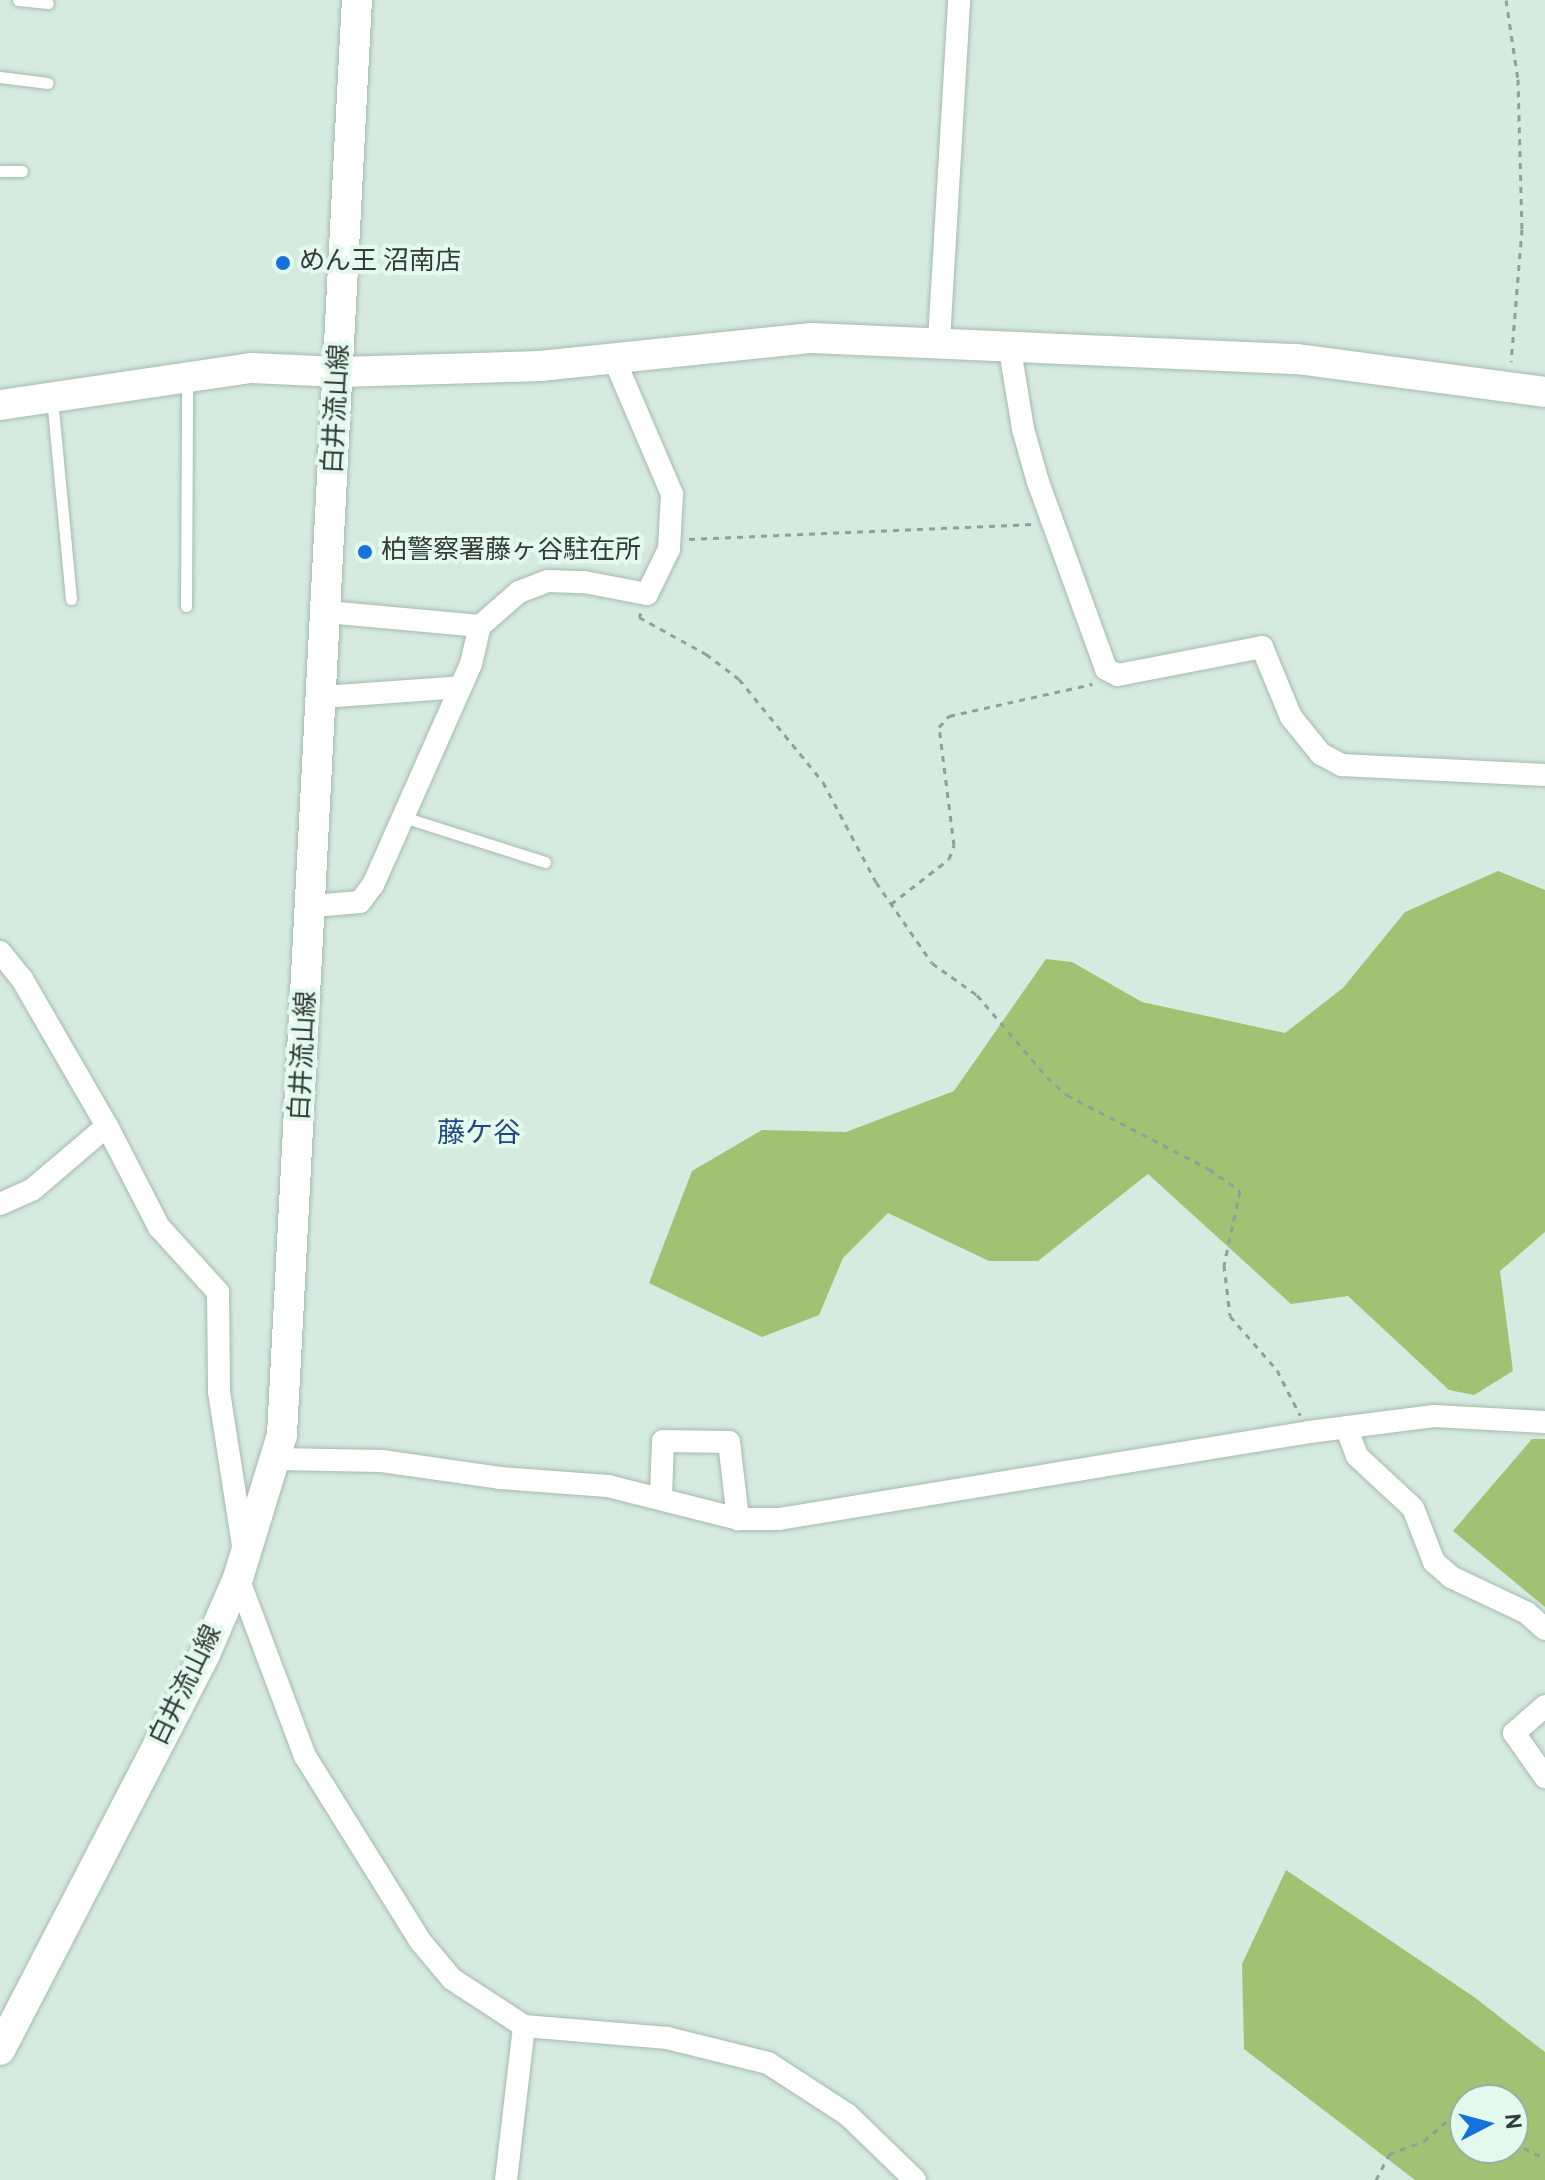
<!DOCTYPE html>
<html>
<head>
<meta charset="utf-8">
<style>
  body { margin:0 }
  #map { position:relative; width:1545px; height:2180px; overflow:hidden; background:#d6ebe0; font-family:Overpass,"Noto Sans JP",sans-serif }
  div>[style] { position:absolute }
  [style*='--x'] { left:calc(var(--x)*1px); top:calc(var(--y)*1px); width:calc(var(--w)*1px); rotate:calc(var(--a)*1deg) }
  .forest>* { inset:0; background:#a1c173 }
  .path>* { height:3px; margin-top:-1.5px; transform-origin:0; background:repeating-linear-gradient(90deg,#90a098 0 6px,transparent 0 12px) }
  .roads { filter:drop-shadow(0 0 2px #a5bab0) drop-shadow(0 0 2px #a5bab0) }
  .lane>* { height:11px; margin:-5.5px; padding:0 5.5px; transform-origin:5.5px; border-radius:5.5px; background:#fff }
  .street>* { height:22px; margin:-11px; padding:0 11px; transform-origin:11px; border-radius:11px; background:#fff }
  .secondary>* { height:30px; margin:-15px; padding:0 15px; transform-origin:15px; border-radius:15px; background:#fff }
  .dots>* { width:22px; height:22px; translate:-50% -50%; box-sizing:border-box; border:4px solid #e3f9ed; border-radius:50% }
  span { translate:-50% -50%; white-space:nowrap; text-align:center; line-height:1.15; -webkit-text-stroke:8px #e3f9ed; paint-order:stroke }
  .poi-label { font-size:26px; color:#323b36 }
  .left { translate:0 -50%; text-align:left }
  .street-label { font-size:26px; color:#323b36 }
  .neighbourhood-label { font-size:28px; color:#21497e }
  .north { position:absolute; left:1449px; top:2084px; width:80px; height:80px; box-sizing:border-box; background:#e3f9ed; border:2px solid #9cada4; border-radius:50%; rotate:84deg; font-size:22px; font-weight:700; line-height:32px; text-align:center; color:#323b36 }
  .north::after { content:''; display:block; margin:auto; width:28px; height:36px; background:#1671da; clip-path:polygon(50% 0,100% 100%,50% 72%,0 100%) }
</style>
</head>
<body>
<div id="map">
  <div class="forest">
    <i style="clip-path:polygon(1498px 871px,1545px 890px,1545px 1232px,1500px 1271px,1513px 1371px,1474px 1395px,1449px 1390px,1348px 1296px,1291px 1304px,1148px 1174px,1038px 1261px,989px 1261px,888px 1213px,843px 1258px,819px 1315px,762px 1337px,649px 1283px,692px 1171px,762px 1130px,846px 1132px,954px 1091px,1046px 959px,1072px 962px,1142px 1002px,1285px 1033px,1343px 988px,1405px 912px)"></i>
    <i style="clip-path:polygon(1532px 1439px,1545px 1439px,1545px 1607px,1453px 1531px)"></i>
    <i style="clip-path:polygon(evenodd,1286px 1870px,1474px 1997px,1545px 2052px,1545px 2180px,1415px 2180px,1244px 2049px,1242px 1964px,1286px 1870px,1465px 2100px,1513px 2100px,1513px 2148px,1465px 2148px,1465px 2100px)"></i>
  </div>
  <div class="path">
    <i style="--x:1506;--y:0;--w:80;--a:81.4"></i>
    <i style="--x:1518;--y:79;--w:150;--a:88.5"></i>
    <i style="--x:1522;--y:229;--w:133;--a:94.7"></i>
    <i style="--x:689;--y:539;--w:344;--a:-2.5"></i>
    <i style="--x:641;--y:613;--w:4;--a:117"></i>
    <i style="--x:639;--y:617;--w:77;--a:28.9"></i>
    <i style="--x:706;--y:654;--w:41;--a:37.1"></i>
    <i style="--x:739;--y:679;--w:133;--a:50.8"></i>
    <i style="--x:823;--y:782;--w:113;--a:62.1"></i>
    <i style="--x:876;--y:882;--w:98;--a:55.3"></i>
    <i style="--x:932;--y:963;--w:55;--a:35.4"></i>
    <i style="--x:977;--y:995;--w:108;--a:49.5"></i>
    <i style="--x:1047;--y:1077;--w:27;--a:42"></i>
    <i style="--x:1067;--y:1095;--w:160;--a:27.5"></i>
    <i style="--x:1209;--y:1169;--w:38;--a:35"></i>
    <i style="--x:1240;--y:1191;--w:76;--a:102.2"></i>
    <i style="--x:1224;--y:1265;--w:51;--a:83.3"></i>
    <i style="--x:1230;--y:1316;--w:72;--a:49"></i>
    <i style="--x:1277;--y:1370;--w:51;--a:62.9"></i>
    <i style="--x:891;--y:904;--w:73;--a:-37.8"></i>
    <i style="--x:949;--y:859;--w:15;--a:-70"></i>
    <i style="--x:954;--y:845;--w:119;--a:-97.2"></i>
    <i style="--x:939;--y:727;--w:15;--a:-48"></i>
    <i style="--x:949;--y:716;--w:147;--a:-12.6"></i>
    <i style="--x:1513;--y:2142;--w:36;--a:28"></i>
    <i style="--x:1376;--y:2180;--w:29;--a:-63"></i>
    <i style="--x:1389;--y:2154;--w:37;--a:-20"></i>
    <i style="--x:1424;--y:2141;--w:43;--a:-41.2"></i>
    <i style="--x:1456;--y:2113;--w:10;--a:24"></i>
  </div>
  <div class="roads">
    <div class="lane">
      <i style="--x:18;--y:0;--w:30;--a:6"></i>
      <i style="--x:0;--y:77;--w:48;--a:7.1"></i>
      <i style="--x:0;--y:171;--w:22;--a:0"></i>
      <i style="--x:52;--y:398;--w:202;--a:84.6"></i>
      <i style="--x:186;--y:606;--w:225;--a:-89.7"></i>
      <i style="--x:403;--y:817;--w:149;--a:17.6"></i>
    </div>
    <div class="street">
      <i style="--x:939;--y:340;--w:341;--a:-86.6"></i>
      <i style="--x:1009;--y:344;--w:86;--a:80.6"></i>
      <i style="--x:1023;--y:429;--w:55;--a:74.2"></i>
      <i style="--x:1038;--y:482;--w:199;--a:70"></i>
      <i style="--x:1106;--y:669;--w:13;--a:27"></i>
      <i style="--x:1118;--y:675;--w:147;--a:-11"></i>
      <i style="--x:1262;--y:647;--w:76;--a:67.5"></i>
      <i style="--x:1291;--y:717;--w:48;--a:51"></i>
      <i style="--x:1321;--y:754;--w:24;--a:28"></i>
      <i style="--x:1342;--y:765;--w:203;--a:2.8"></i>
      <i style="--x:327;--y:612;--w:154;--a:5.2"></i>
      <i style="--x:323;--y:697;--w:138;--a:-4.1"></i>
      <i style="--x:313;--y:906;--w:47;--a:-4.9"></i>
      <i style="--x:360;--y:902;--w:21;--a:-53"></i>
      <i style="--x:373;--y:885;--w:242;--a:-66.1"></i>
      <i style="--x:471;--y:664;--w:39;--a:-77"></i>
      <i style="--x:480;--y:626;--w:52;--a:-41.1"></i>
      <i style="--x:519;--y:592;--w:31;--a:-21"></i>
      <i style="--x:548;--y:581;--w:36;--a:2"></i>
      <i style="--x:584;--y:582;--w:64;--a:10.8"></i>
      <i style="--x:647;--y:594;--w:50;--a:-63.9"></i>
      <i style="--x:669;--y:549;--w:55;--a:-86.9"></i>
      <i style="--x:672;--y:494;--w:147;--a:-113.2"></i>
      <i style="--x:0;--y:952;--w:35;--a:51"></i>
      <i style="--x:22;--y:979;--w:170;--a:60"></i>
      <i style="--x:107;--y:1126;--w:114;--a:62.8"></i>
      <i style="--x:159;--y:1227;--w:88;--a:47.8"></i>
      <i style="--x:218;--y:1292;--w:100;--a:89.4"></i>
      <i style="--x:219;--y:1392;--w:161;--a:81.1"></i>
      <i style="--x:0;--y:1204;--w:36;--a:-24"></i>
      <i style="--x:33;--y:1189;--w:97;--a:-40.4"></i>
      <i style="--x:1346;--y:1427;--w:31;--a:69"></i>
      <i style="--x:1357;--y:1456;--w:76;--a:42.9"></i>
      <i style="--x:1413;--y:1508;--w:58;--a:68.7"></i>
      <i style="--x:1434;--y:1562;--w:23;--a:41"></i>
      <i style="--x:1451;--y:1577;--w:84;--a:25.3"></i>
      <i style="--x:1527;--y:1613;--w:24;--a:42"></i>
      <i style="--x:277;--y:1459;--w:105;--a:1.1"></i>
      <i style="--x:382;--y:1461;--w:119;--a:8.2"></i>
      <i style="--x:500;--y:1478;--w:108;--a:4.2"></i>
      <i style="--x:608;--y:1486;--w:134;--a:14.2"></i>
      <i style="--x:738;--y:1519;--w:41;--a:0"></i>
      <i style="--x:779;--y:1519;--w:537;--a:-9.32"></i>
      <i style="--x:1309;--y:1432;--w:126;--a:-7.3"></i>
      <i style="--x:1434;--y:1416;--w:111;--a:3.1"></i>
      <i style="--x:661;--y:1497;--w:56;--a:-88"></i>
      <i style="--x:663;--y:1441;--w:66;--a:0.9"></i>
      <i style="--x:729;--y:1442;--w:78;--a:83.3"></i>
      <i style="--x:238;--y:1578;--w:190;--a:69.4"></i>
      <i style="--x:305;--y:1756;--w:219;--a:58.1"></i>
      <i style="--x:421;--y:1942;--w:48;--a:50"></i>
      <i style="--x:452;--y:1979;--w:86;--a:33.1"></i>
      <i style="--x:524;--y:2026;--w:144;--a:4.8"></i>
      <i style="--x:667;--y:2038;--w:104;--a:13.9"></i>
      <i style="--x:768;--y:2063;--w:95;--a:33"></i>
      <i style="--x:848;--y:2115;--w:93;--a:44.1"></i>
      <i style="--x:1545;--y:1706;--w:41;--a:138.9"></i>
      <i style="--x:1514;--y:1733;--w:54;--a:54.8"></i>
      <i style="--x:506;--y:2180;--w:155;--a:-83.3"></i>
    </div>
    <div class="secondary">
      <i style="--x:0;--y:405;--w:255;--a:-8.4"></i>
      <i style="--x:252;--y:368;--w:88;--a:2.6"></i>
      <i style="--x:340;--y:372;--w:200;--a:-1.7"></i>
      <i style="--x:540;--y:366;--w:273;--a:-5.9"></i>
      <i style="--x:812;--y:338;--w:486;--a:2.5"></i>
      <i style="--x:1298;--y:359;--w:249;--a:7.6"></i>
      <i style="--x:0;--y:2050;--w:446;--a:-62.6"></i>
      <i style="--x:205;--y:1654;--w:83;--a:-66.5"></i>
      <i style="--x:238;--y:1578;--w:150;--a:-72.9"></i>
      <i style="--x:282;--y:1435;--w:1437;--a:-87.01"></i>
    </div>
  </div>
  <div class="dots">
    <i style="left:283px;top:263px;background:#1671da"></i>
    <i style="left:365px;top:552px;background:#1671da"></i>
  </div>
  <div class="poi-label">
    <span class="left" style="left:299px;top:263px">めん王 沼南店</span>
    <span class="left" style="left:381px;top:552px">柏警察署藤ヶ谷駐在所</span>
  </div>
  <div class="street-label">
    <span style="left:338px;top:409px;rotate:-87deg">白井流山線</span>
    <span style="left:305px;top:1056px;rotate:-87deg">白井流山線</span>
    <span style="left:187px;top:1686px;rotate:-64deg">白井流山線</span>
  </div>
  <div class="neighbourhood-label">
    <span style="left:479px;top:1135px">藤ケ谷</span>
  </div>
  <div class="north">N</div>
</div>
</body>
</html>
